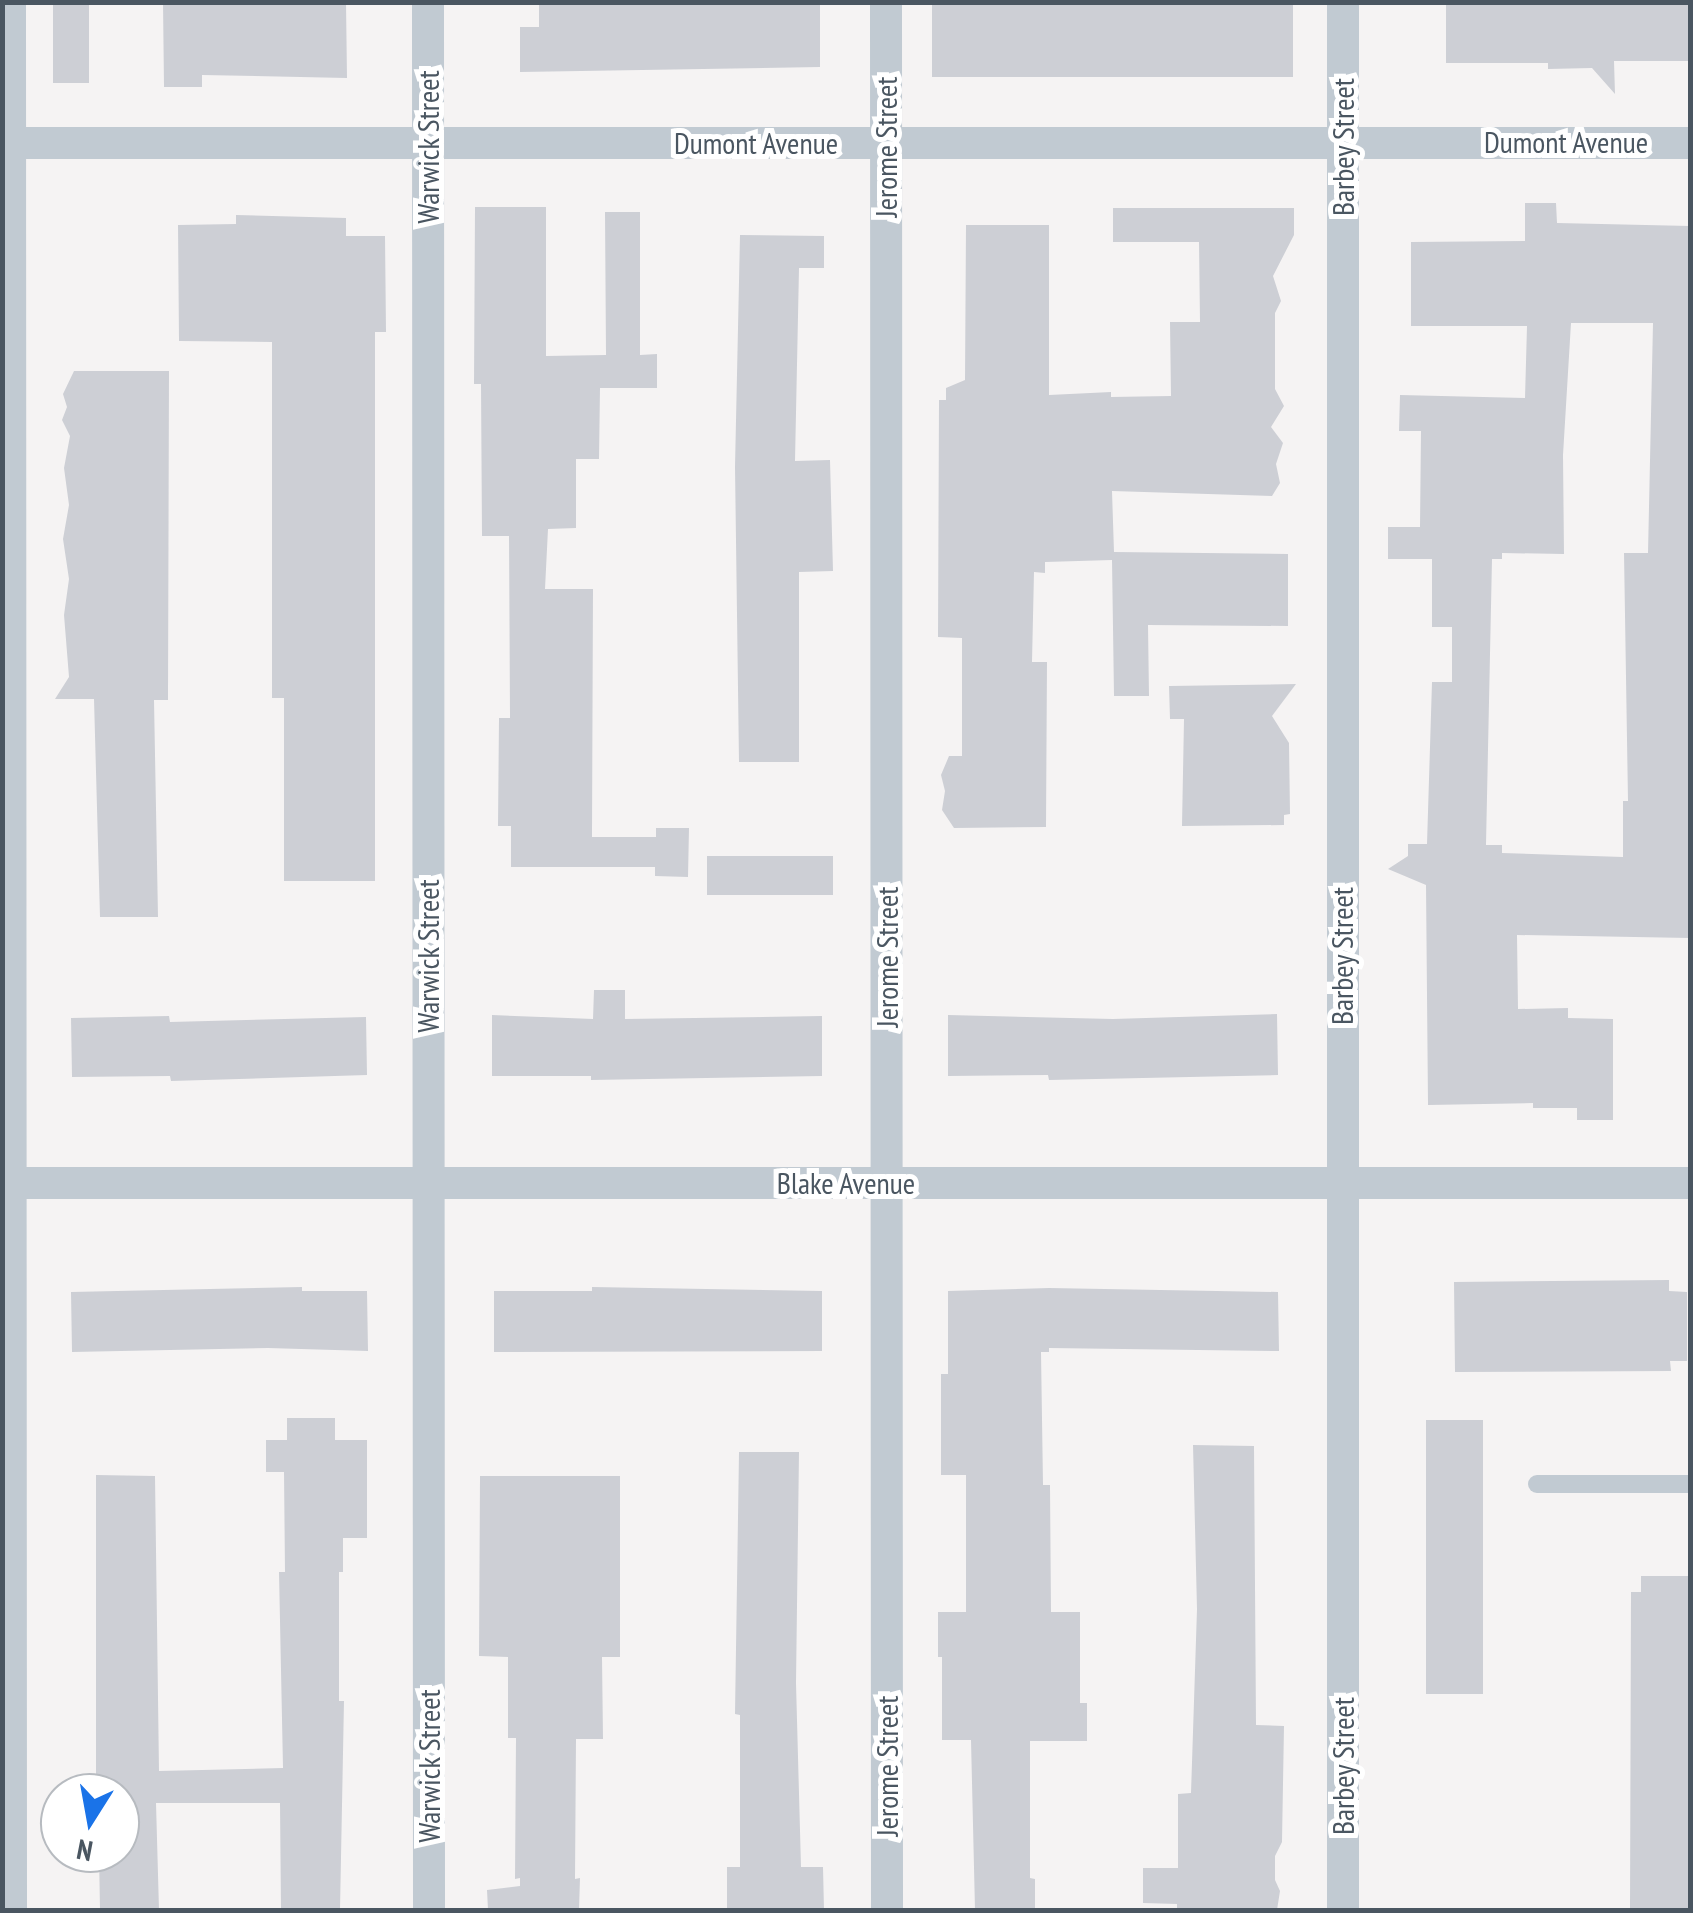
<!DOCTYPE html>
<html>
<head>
<meta charset="utf-8">
<style>
  body { margin:0 }
  #map { position:relative; width:1693px; height:1913px; overflow:hidden; background:#f5f3f3; font-family:"PT Sans Narrow",sans-serif }
  div>[style] { position:absolute }
  [style*='--x'] { left:calc(var(--x)*1px); top:calc(var(--y)*1px); width:calc(var(--w)*1px); rotate:calc(var(--a)*1deg) }
  .building>* { inset:0; background:#cdcfd5; transform-origin:0 0 }
  .lane>* { height:18px; margin:-9px; padding:0 9px; transform-origin:9px; border-radius:9px; background:#c1cad2 }
  .street>* { height:32px; margin:-16px; padding:0 16px; transform-origin:16px; border-radius:16px; background:#c1cad2 }
  span { translate:-50% -50%; white-space:nowrap; text-align:center; line-height:1.15; -webkit-text-stroke:10px #fff; paint-order:stroke }
  .street-label { font-size:30px; color:#4a5661 }
  .frame { position:absolute; inset:0; border:5px solid #4a5661; pointer-events:none }
  .north { position:absolute; left:40px; top:1773px; width:100px; height:100px; box-sizing:border-box; background:#fff; border:2px solid #b7bbc0; border-radius:50%; rotate:191deg; font-size:28px; font-weight:700; line-height:40px; text-align:center; color:#4a5661 }
  .north::after { content:''; display:block; margin:auto; width:35px; height:45px; background:#1a73e8; clip-path:polygon(50% 0,100% 100%,50% 72%,0 100%) }
</style>
</head>
<body>
<div id="map">
  <div class="building">
    <i style="left:53px;top:2px;width:36px;height:81px"></i>
    <i style="clip-path:polygon(163px 2px,346px 2px,347px 78px,202px 75px,202px 87px,164px 87px)"></i>
    <i style="clip-path:polygon(539px 2px,820px 2px,820px 67px,520px 72px,520px 27px,539px 27px)"></i>
    <i style="left:932px;top:2px;width:361px;height:75px"></i>
    <i style="clip-path:polygon(1446px 2px,1690px 2px,1690px 61px,1614px 61px,1615px 94px,1592px 68px,1548px 69px,1548px 63px,1446px 63px)"></i>
    <i style="clip-path:polygon(evenodd,1525px 203px,1556px 203px,1557px 223px,1690px 226px,1690px 938px,1517px 935px,1518px 1009px,1568px 1008px,1568px 1018px,1613px 1019px,1613px 1120px,1577px 1120px,1577px 1108px,1533px 1108px,1533px 1103px,1428px 1105px,1426px 885px,1388px 869px,1408px 856px,1408px 844px,1427px 844px,1432px 682px,1452px 682px,1452px 627px,1432px 627px,1432px 559px,1388px 559px,1388px 527px,1420px 527px,1421px 431px,1399px 431px,1400px 395px,1525px 398px,1527px 326px,1411px 326px,1411px 242px,1525px 241px,1525px 203px,1571px 323px,1653px 323px,1648px 553px,1624px 553px,1628px 801px,1623px 801px,1623px 857px,1502px 853px,1502px 845px,1486px 845px,1492px 559px,1502px 559px,1502px 553px,1564px 554px,1563px 455px,1571px 323px)"></i>
    <i style="clip-path:polygon(475px 207px,546px 207px,546px 356px,606px 355px,605px 212px,640px 212px,640px 355px,657px 354px,657px 388px,600px 388px,599px 459px,576px 459px,576px 528px,548px 529px,545px 589px,593px 589px,592px 837px,656px 837px,656px 828px,689px 828px,688px 877px,655px 876px,655px 867px,511px 867px,511px 826px,498px 826px,499px 718px,510px 718px,509px 536px,482px 536px,481px 384px,474px 384px)"></i>
    <i style="clip-path:polygon(1113px 208px,1294px 208px,1294px 235px,1273px 276px,1281px 301px,1275px 313px,1275px 389px,1284px 406px,1271px 427px,1283px 443px,1276px 464px,1280px 483px,1272px 496px,1112px 491px,1114px 552px,1288px 554px,1288px 626px,1148px 625px,1149px 696px,1114px 696px,1112px 560px,1045px 562px,1045px 573px,1034px 572px,1032px 662px,1047px 662px,1046px 827px,954px 828px,942px 810px,945px 791px,941px 775px,949px 756px,962px 756px,962px 638px,938px 637px,939px 400px,946px 400px,946px 388px,965px 380px,966px 225px,1049px 225px,1049px 395px,1111px 392px,1111px 397px,1171px 396px,1170px 322px,1200px 322px,1199px 242px,1113px 242px)"></i>
    <i style="clip-path:polygon(236px 215px,346px 218px,346px 236px,385px 236px,386px 332px,375px 332px,375px 881px,284px 881px,284px 698px,272px 698px,272px 342px,179px 341px,178px 225px,236px 224px)"></i>
    <i style="clip-path:polygon(740px 235px,824px 236px,824px 268px,799px 268px,795px 461px,830px 460px,833px 571px,799px 572px,799px 762px,739px 762px,735px 467px)"></i>
    <i style="clip-path:polygon(74px 371px,169px 371px,168px 700px,154px 700px,158px 917px,100px 917px,94px 699px,55px 699px,69px 677px,64px 615px,69px 579px,63px 539px,69px 505px,64px 468px,70px 436px,62px 420px,67px 407px,63px 394px)"></i>
    <i style="clip-path:polygon(1296px 684px,1272px 716px,1289px 743px,1290px 814px,1284px 815px,1284px 825px,1182px 826px,1184px 719px,1170px 719px,1169px 686px)"></i>
    <i style="left:707px;top:856px;width:126px;height:39px"></i>
    <i style="clip-path:polygon(594px 990px,625px 990px,625px 1019px,822px 1016px,822px 1076px,591px 1080px,591px 1076px,492px 1076px,492px 1015px,593px 1019px)"></i>
    <i style="clip-path:polygon(1277px 1014px,1278px 1075px,1049px 1080px,1048px 1075px,948px 1076px,948px 1015px,1113px 1019px)"></i>
    <i style="clip-path:polygon(169px 1016px,170px 1022px,366px 1017px,367px 1075px,171px 1081px,170px 1076px,72px 1077px,71px 1018px)"></i>
    <i style="clip-path:polygon(1669px 1280px,1669px 1291px,1687px 1292px,1687px 1361px,1670px 1361px,1671px 1371px,1455px 1372px,1454px 1282px)"></i>
    <i style="clip-path:polygon(302px 1287px,302px 1291px,367px 1291px,368px 1351px,268px 1348px,72px 1352px,71px 1292px)"></i>
    <i style="clip-path:polygon(592px 1287px,822px 1291px,822px 1351px,494px 1352px,494px 1291px,592px 1291px)"></i>
    <i style="clip-path:polygon(1049px 1288px,1278px 1292px,1279px 1351px,1049px 1348px,1049px 1352px,1041px 1352px,1043px 1485px,1050px 1485px,1051px 1612px,1080px 1612px,1080px 1703px,1087px 1703px,1087px 1741px,1030px 1741px,1030px 1878px,1035px 1879px,1035px 1910px,975px 1910px,971px 1740px,942px 1740px,942px 1657px,938px 1657px,938px 1612px,966px 1612px,966px 1475px,941px 1475px,941px 1374px,948px 1374px,948px 1291px)"></i>
    <i style="clip-path:polygon(287px 1418px,335px 1418px,335px 1440px,367px 1440px,367px 1538px,343px 1538px,343px 1572px,339px 1572px,339px 1701px,344px 1701px,340px 1910px,281px 1910px,280px 1803px,156px 1803px,159px 1910px,100px 1910px,99px 1853px,120px 1853px,120px 1793px,96px 1793px,96px 1475px,155px 1476px,159px 1771px,283px 1768px,279px 1572px,285px 1572px,284px 1472px,266px 1472px,266px 1440px,287px 1440px)"></i>
    <i style="left:1426px;top:1420px;width:57px;height:274px"></i>
    <i style="clip-path:polygon(1193px 1445px,1254px 1446px,1256px 1725px,1284px 1726px,1282px 1842px,1275px 1856px,1275px 1880px,1280px 1891px,1277px 1910px,1177px 1910px,1177px 1904px,1143px 1903px,1143px 1868px,1178px 1868px,1178px 1794px,1191px 1793px,1197px 1609px)"></i>
    <i style="clip-path:polygon(739px 1452px,799px 1452px,796px 1683px,801px 1867px,823px 1867px,824px 1910px,727px 1910px,727px 1867px,740px 1867px,740px 1715px,735px 1714px)"></i>
    <i style="clip-path:polygon(480px 1476px,620px 1476px,620px 1657px,602px 1657px,603px 1739px,576px 1739px,575px 1879px,580px 1878px,579px 1910px,488px 1910px,487px 1890px,520px 1886px,520px 1878px,515px 1879px,516px 1738px,508px 1738px,508px 1657px,479px 1656px)"></i>
    <i style="clip-path:polygon(1641px 1576px,1690px 1576px,1690px 1910px,1630px 1910px,1631px 1592px,1641px 1592px)"></i>
  </div>
  <div class="lane">
    <i style="--x:1537;--y:1484;--w:153;--a:0"></i>
  </div>
  <div class="street">
    <i style="--x:10;--y:2;--w:1908;--a:89.97"></i>
    <i style="--x:428;--y:2;--w:1908;--a:89.97"></i>
    <i style="--x:886;--y:2;--w:1908;--a:89.97"></i>
    <i style="--x:2;--y:143;--w:1688;--a:0"></i>
    <i style="--x:2;--y:1183;--w:1688;--a:0"></i>
    <i style="--x:1343;--y:1910;--w:1908;--a:-90"></i>
  </div>
  <div class="street-label">
    <span style="left:1566px;top:142px">Dumont Avenue</span>
    <span style="left:756px;top:143px">Dumont Avenue</span>
    <span style="left:428px;top:147px;rotate:-90deg">Warwick Street</span>
    <span style="left:886px;top:147px;rotate:-90deg">Jerome Street</span>
    <span style="left:1343px;top:147px;rotate:-90deg">Barbey Street</span>
    <span style="left:428px;top:956px;rotate:-90deg">Warwick Street</span>
    <span style="left:1342px;top:956px;rotate:-90deg">Barbey Street</span>
    <span style="left:887px;top:957px;rotate:-90deg">Jerome Street</span>
    <span style="left:846px;top:1183px">Blake Avenue</span>
    <span style="left:429px;top:1766px;rotate:-90deg">Warwick Street</span>
    <span style="left:887px;top:1766px;rotate:-90deg">Jerome Street</span>
    <span style="left:1343px;top:1766px;rotate:-90deg">Barbey Street</span>
  </div>
  <div class="frame"></div>
  <div class="north">N</div>
</div>
</body>
</html>
